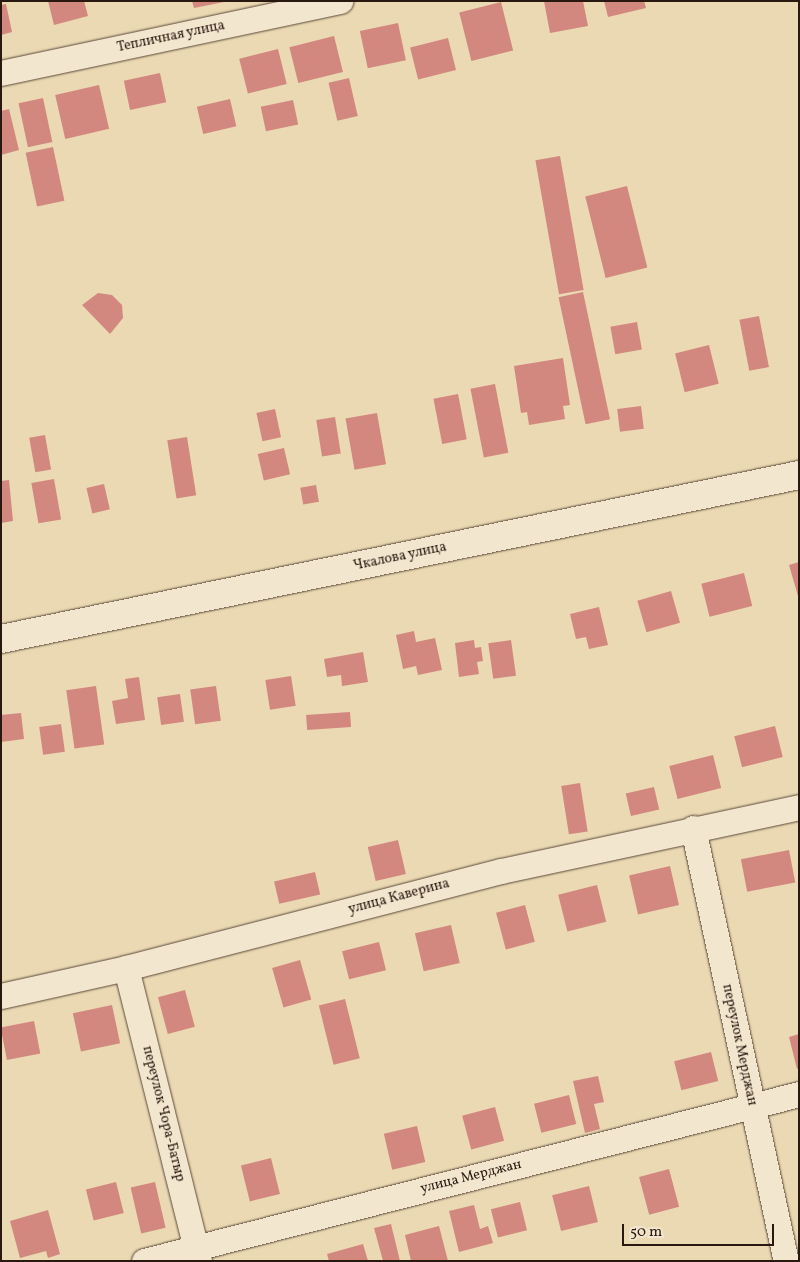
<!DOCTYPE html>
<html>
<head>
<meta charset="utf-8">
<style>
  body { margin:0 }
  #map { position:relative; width:800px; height:1262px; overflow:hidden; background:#ebd9b3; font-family:Vollkorn,serif }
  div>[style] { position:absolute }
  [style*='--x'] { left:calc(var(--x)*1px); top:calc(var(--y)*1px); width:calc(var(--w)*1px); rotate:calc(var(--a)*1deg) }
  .building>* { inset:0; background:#d2887e; transform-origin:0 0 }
  .roads { filter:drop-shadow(0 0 1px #5a4839) drop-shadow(0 0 1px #5a4839) }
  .street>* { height:25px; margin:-12.5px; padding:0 12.5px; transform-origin:12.5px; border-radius:12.5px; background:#f2e6ce }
  .secondary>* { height:28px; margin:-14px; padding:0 14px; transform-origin:14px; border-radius:14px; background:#f2e6ce }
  span { translate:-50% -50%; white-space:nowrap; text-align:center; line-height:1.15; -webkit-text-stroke:5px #f2e6ce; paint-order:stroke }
  .street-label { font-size:14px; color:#291810 }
  .frame { position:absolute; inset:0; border:2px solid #291810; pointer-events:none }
  .scale { position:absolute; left:622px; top:1224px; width:152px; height:22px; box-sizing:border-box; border:2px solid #291810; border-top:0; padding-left:6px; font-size:15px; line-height:18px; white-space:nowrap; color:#291810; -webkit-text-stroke:4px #f2e6ce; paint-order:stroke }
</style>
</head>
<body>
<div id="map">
  <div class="building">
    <i style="clip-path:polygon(48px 1px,84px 1px,88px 16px,54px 25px)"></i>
    <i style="clip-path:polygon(192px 1px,224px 1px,224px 2px,194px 8px)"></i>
    <i style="clip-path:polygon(544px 1px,583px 1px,588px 26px,550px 33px)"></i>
    <i style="clip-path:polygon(604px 1px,644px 1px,646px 8px,608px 17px)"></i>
    <i style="left:501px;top:2px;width:50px;height:43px;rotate:76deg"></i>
    <i style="clip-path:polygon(6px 4px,12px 32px,1px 35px,1px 5px)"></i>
    <i style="left:398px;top:23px;width:38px;height:39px;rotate:78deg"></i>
    <i style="left:334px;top:36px;width:37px;height:46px;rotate:76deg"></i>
    <i style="left:448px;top:38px;width:33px;height:39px;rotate:76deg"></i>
    <i style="left:278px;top:49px;width:36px;height:40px;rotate:76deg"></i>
    <i style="left:160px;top:73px;width:30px;height:37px;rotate:78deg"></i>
    <i style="left:349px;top:78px;width:39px;height:21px;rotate:77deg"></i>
    <i style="left:99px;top:85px;width:45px;height:45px;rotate:77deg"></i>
    <i style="left:43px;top:98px;width:45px;height:25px;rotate:78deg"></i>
    <i style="left:230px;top:99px;width:28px;height:34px;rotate:77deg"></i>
    <i style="left:293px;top:100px;width:25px;height:33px;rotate:78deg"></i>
    <i style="clip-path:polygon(9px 109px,19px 150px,1px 155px,1px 111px)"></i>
    <i style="left:53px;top:147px;width:55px;height:28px;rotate:78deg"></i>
    <i style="left:560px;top:156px;width:136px;height:25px;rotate:80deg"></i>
    <i style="left:627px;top:186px;width:84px;height:43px;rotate:76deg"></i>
    <i style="left:583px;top:292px;width:130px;height:25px;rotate:78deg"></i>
    <i style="clip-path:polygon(98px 293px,112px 295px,122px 305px,123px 318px,110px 334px,82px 305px)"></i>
    <i style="left:759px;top:316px;width:52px;height:20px;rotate:79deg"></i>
    <i style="left:637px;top:322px;width:28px;height:27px;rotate:80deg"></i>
    <i style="left:709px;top:345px;width:40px;height:35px;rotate:76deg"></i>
    <i style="clip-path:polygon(563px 358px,570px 405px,563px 406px,565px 419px,529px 425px,527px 412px,521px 413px,514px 366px)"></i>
    <i style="left:495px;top:384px;width:70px;height:25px;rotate:79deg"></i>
    <i style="left:458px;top:394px;width:46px;height:25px;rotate:79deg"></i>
    <i style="left:641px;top:406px;width:23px;height:24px;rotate:83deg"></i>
    <i style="left:275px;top:409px;width:29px;height:19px;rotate:78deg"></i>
    <i style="left:377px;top:413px;width:52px;height:32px;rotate:80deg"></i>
    <i style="left:335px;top:417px;width:37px;height:19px;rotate:81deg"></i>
    <i style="left:45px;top:435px;width:35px;height:16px;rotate:80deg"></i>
    <i style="left:187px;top:437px;width:59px;height:20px;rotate:81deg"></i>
    <i style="left:284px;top:448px;width:27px;height:27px;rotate:77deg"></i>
    <i style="left:54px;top:479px;width:41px;height:23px;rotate:80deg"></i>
    <i style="clip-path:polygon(9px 480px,13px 521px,1px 523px,1px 481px)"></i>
    <i style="left:104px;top:484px;width:26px;height:18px;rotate:77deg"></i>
    <i style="left:316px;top:485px;width:17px;height:16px;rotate:80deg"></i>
    <i style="clip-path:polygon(799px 562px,799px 596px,798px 596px,789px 565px)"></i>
    <i style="left:744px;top:573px;width:34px;height:44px;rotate:76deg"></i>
    <i style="left:671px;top:591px;width:33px;height:35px;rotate:74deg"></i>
    <i style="clip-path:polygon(599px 607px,608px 645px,589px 649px,586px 637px,576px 639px,570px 614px)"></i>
    <i style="clip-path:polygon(414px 631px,416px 642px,435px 638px,442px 670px,418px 675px,416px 666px,403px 669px,396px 635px)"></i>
    <i style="clip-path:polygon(474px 640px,475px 648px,481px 647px,483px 661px,477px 662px,479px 674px,459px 677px,455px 643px)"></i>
    <i style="left:511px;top:640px;width:36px;height:23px;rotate:82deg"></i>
    <i style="clip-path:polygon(363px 652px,368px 682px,342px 686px,341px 675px,327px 677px,324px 659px)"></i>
    <i style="left:291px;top:676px;width:30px;height:26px;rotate:81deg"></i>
    <i style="clip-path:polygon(139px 677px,145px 720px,116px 724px,112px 701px,128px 698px,125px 679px)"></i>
    <i style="left:96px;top:686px;width:59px;height:30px;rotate:82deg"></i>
    <i style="left:216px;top:686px;width:35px;height:26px;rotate:82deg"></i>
    <i style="left:180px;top:694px;width:28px;height:23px;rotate:82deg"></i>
    <i style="left:350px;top:712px;width:15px;height:44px;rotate:86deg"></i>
    <i style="clip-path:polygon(21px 713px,24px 739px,1px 742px,1px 715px)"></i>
    <i style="left:61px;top:724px;width:28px;height:22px;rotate:82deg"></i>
    <i style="left:775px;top:726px;width:32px;height:42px;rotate:76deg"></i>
    <i style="left:713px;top:755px;width:34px;height:45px;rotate:76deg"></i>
    <i style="left:580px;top:783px;width:49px;height:19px;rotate:81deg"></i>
    <i style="left:654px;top:787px;width:23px;height:29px;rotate:77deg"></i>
    <i style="left:398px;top:840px;width:35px;height:31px;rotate:77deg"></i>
    <i style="left:789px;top:850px;width:33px;height:49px;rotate:79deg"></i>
    <i style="left:670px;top:866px;width:40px;height:42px;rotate:77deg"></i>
    <i style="left:315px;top:872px;width:23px;height:42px;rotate:77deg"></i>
    <i style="left:597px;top:885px;width:38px;height:40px;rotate:76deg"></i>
    <i style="left:525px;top:905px;width:38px;height:30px;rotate:75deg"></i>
    <i style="left:451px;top:925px;width:39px;height:37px;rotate:77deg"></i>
    <i style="left:379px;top:942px;width:29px;height:38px;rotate:76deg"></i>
    <i style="left:300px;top:960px;width:41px;height:29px;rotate:74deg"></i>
    <i style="left:185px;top:990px;width:38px;height:28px;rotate:75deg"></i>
    <i style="left:345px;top:999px;width:61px;height:27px;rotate:76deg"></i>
    <i style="left:112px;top:1005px;width:39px;height:40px;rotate:78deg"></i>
    <i style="left:34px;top:1021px;width:33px;height:34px;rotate:79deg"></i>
    <i style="clip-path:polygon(799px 1034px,799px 1068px,797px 1069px,789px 1037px)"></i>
    <i style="left:711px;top:1052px;width:30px;height:38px;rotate:76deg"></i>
    <i style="clip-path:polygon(598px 1076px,604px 1102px,594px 1104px,600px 1129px,585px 1133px,573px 1081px)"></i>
    <i style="left:569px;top:1095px;width:30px;height:36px;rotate:76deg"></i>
    <i style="left:495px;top:1107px;width:35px;height:34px;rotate:75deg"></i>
    <i style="left:417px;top:1126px;width:37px;height:34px;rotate:77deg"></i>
    <i style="left:271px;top:1158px;width:37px;height:31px;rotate:76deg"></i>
    <i style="left:669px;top:1169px;width:39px;height:31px;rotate:75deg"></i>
    <i style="left:116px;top:1182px;width:32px;height:31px;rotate:76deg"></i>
    <i style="left:155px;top:1182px;width:47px;height:25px;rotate:77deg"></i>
    <i style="left:589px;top:1186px;width:37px;height:38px;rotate:76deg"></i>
    <i style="left:520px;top:1202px;width:29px;height:30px;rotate:76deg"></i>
    <i style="clip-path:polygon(474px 1205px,480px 1229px,488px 1226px,493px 1243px,459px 1252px,449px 1211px)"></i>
    <i style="clip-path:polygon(48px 1210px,60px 1254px,48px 1258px,46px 1251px,20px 1258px,10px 1221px)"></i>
    <i style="clip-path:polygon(391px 1224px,400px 1261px,383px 1261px,374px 1228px)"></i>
    <i style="clip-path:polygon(439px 1226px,448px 1261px,411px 1261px,405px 1235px)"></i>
    <i style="clip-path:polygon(363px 1244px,368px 1261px,329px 1261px,327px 1254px)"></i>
  </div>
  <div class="roads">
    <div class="street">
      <i style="--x:1;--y:73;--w:347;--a:-12"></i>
      <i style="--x:693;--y:828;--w:443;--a:77.9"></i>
      <i style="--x:126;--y:968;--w:302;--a:76"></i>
      <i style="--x:1;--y:996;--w:128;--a:-12.6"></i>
      <i style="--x:126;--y:968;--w:387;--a:-14.5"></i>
      <i style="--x:501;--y:871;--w:305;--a:-12.1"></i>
      <i style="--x:144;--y:1261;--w:676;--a:-14.3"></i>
    </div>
    <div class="secondary">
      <i style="--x:1;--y:639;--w:815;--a:-11.61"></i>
    </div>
  </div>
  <div class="street-label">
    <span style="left:171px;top:37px;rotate:-12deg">Тепличная улица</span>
    <span style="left:400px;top:557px;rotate:-12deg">Чкалова улица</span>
    <span style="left:399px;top:897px;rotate:-15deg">улица Каверина</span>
    <span style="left:739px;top:1045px;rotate:78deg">переулок Мерджан</span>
    <span style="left:163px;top:1114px;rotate:76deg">переулок Чора-Батыр</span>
    <span style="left:471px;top:1177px;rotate:-14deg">улица Мерджан</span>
  </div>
  <div class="frame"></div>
  <div class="scale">50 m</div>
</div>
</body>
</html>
